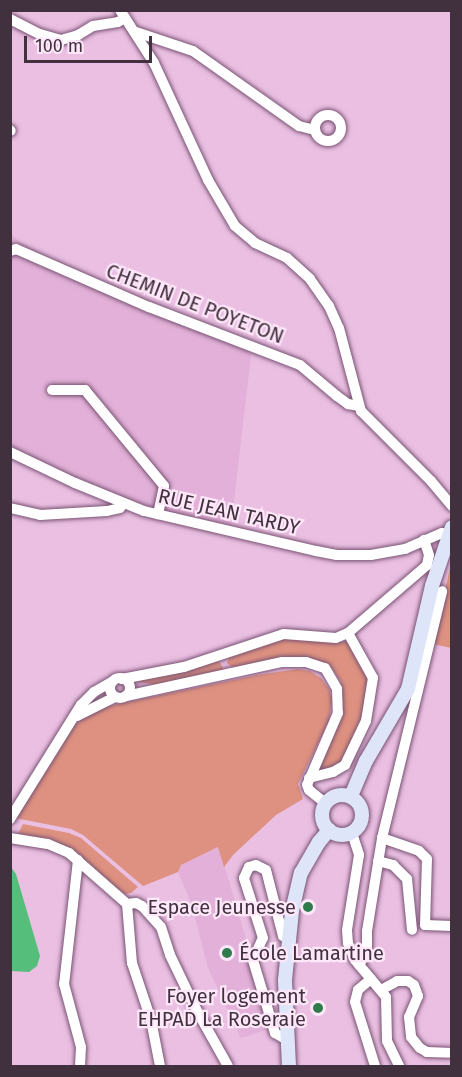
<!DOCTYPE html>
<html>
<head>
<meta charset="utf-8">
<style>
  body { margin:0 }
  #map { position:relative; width:462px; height:1077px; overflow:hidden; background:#eabfe2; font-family:"Fira Sans",sans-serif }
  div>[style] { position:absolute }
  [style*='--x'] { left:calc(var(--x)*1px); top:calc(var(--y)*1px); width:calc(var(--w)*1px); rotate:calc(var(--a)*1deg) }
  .built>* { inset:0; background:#e2b0d8 }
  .green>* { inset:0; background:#de9180 }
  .water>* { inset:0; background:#54be7a }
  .roads { filter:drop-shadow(0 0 2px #795373) drop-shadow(0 0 2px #795373) }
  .minor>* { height:10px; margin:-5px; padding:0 5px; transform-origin:5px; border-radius:5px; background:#fff }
  .minor>.ring { margin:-5px; padding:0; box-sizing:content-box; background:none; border:10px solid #fff; border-radius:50% }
  .major>* { height:14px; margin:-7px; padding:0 7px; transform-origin:7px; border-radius:7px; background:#dfe5f9 }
  .major>.ring { margin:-7px; padding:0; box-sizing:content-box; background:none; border:14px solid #dfe5f9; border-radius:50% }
  .dots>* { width:16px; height:16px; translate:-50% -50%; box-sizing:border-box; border:3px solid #fee7f9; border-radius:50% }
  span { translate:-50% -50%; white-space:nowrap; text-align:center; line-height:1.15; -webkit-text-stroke:4.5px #fee7f9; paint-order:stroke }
  .street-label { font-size:20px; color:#41303e }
  .poi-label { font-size:20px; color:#41303e }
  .right { translate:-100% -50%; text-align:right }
  .left { translate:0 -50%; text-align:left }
  .frame { position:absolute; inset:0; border:12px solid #41303e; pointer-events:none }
  .scale { position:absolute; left:24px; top:36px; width:128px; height:27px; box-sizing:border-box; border:3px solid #41303e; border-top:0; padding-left:8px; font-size:18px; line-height:21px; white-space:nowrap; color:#41303e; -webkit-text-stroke:4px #fee7f9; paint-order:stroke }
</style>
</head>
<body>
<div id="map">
  <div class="built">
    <i style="clip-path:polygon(10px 232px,17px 240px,40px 253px,252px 347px,231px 526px,144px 511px,11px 452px)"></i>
    <i style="clip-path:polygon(219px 847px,272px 1028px,241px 1038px,208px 968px,192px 905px,178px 872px,181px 865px)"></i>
  </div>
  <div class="green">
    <i style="clip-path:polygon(451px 563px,451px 648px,433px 644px)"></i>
    <i style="clip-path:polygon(281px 639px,349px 642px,368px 671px,367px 708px,343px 763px,319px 771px,342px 710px,341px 682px,332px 668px,325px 663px,233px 668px,227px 663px,229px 658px)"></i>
    <i style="clip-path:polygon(219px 661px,224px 670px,157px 685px,134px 681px)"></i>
    <i style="clip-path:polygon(298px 669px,310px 671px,321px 678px,329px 689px,332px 699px,329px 721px,298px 784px,303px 799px,276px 815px,233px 855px,224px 867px,218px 847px,181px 865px,178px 872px,143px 886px,83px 835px,71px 829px,15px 818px,74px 725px,86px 716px,108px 706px,257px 675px)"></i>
    <i style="clip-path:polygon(23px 824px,69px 833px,81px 838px,138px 887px,131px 893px,125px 894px,41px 838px,18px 834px)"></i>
  </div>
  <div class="water">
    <i style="clip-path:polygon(11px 867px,16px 874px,40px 956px,37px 966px,29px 972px,11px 971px)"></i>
  </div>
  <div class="roads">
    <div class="minor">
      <i style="--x:120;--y:10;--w:63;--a:57.3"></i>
      <i style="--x:154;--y:63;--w:129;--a:65.2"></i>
      <i style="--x:208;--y:180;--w:53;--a:59.6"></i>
      <i style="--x:235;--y:226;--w:26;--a:40"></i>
      <i style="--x:255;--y:243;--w:35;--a:25"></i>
      <i style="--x:287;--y:258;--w:31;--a:42"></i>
      <i style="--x:310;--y:279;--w:33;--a:55"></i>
      <i style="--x:329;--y:306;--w:24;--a:66"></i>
      <i style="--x:339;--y:328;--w:86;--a:75.2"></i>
      <i style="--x:361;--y:411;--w:99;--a:45"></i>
      <i style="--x:431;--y:481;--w:33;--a:50"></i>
      <i style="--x:10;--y:19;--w:34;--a:27"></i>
      <i style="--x:40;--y:34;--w:22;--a:16"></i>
      <i style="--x:61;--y:40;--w:18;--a:-16"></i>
      <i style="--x:78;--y:35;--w:17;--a:-31"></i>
      <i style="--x:93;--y:26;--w:25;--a:-9"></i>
      <i style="--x:118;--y:22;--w:8;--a:-30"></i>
      <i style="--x:136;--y:32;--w:60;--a:18.4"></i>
      <i style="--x:193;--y:51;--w:130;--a:35.3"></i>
      <i style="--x:299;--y:126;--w:16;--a:14"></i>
      <i class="ring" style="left:315px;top:115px;width:16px;height:16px"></i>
      <i style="--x:10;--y:130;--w:1;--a:45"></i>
      <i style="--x:10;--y:251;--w:6;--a:-18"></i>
      <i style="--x:16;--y:249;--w:145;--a:23.6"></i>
      <i style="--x:149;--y:307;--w:162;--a:21"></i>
      <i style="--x:300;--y:365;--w:48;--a:40"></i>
      <i style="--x:337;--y:396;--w:14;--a:36"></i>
      <i style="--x:348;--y:404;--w:10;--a:11"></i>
      <i style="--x:52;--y:390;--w:33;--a:0"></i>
      <i style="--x:85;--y:390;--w:124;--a:50.5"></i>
      <i style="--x:164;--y:486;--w:29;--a:102"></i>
      <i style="--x:10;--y:452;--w:72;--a:25.5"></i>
      <i style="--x:75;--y:483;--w:74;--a:22.1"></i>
      <i style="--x:144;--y:511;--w:177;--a:13.1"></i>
      <i style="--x:316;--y:551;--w:21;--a:11"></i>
      <i style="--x:337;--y:555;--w:34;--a:0"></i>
      <i style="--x:371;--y:555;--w:35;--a:-10"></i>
      <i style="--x:405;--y:549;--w:40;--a:-23.4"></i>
      <i style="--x:442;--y:533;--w:6;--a:18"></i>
      <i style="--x:10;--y:508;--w:31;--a:13"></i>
      <i style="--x:40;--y:515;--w:67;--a:-3.4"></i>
      <i style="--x:107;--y:511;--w:13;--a:-13"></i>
      <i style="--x:120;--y:508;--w:5;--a:-53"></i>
      <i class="ring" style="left:110px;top:678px;width:10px;height:10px"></i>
      <i style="--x:122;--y:679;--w:63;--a:-11"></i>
      <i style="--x:184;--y:667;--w:105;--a:-18.3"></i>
      <i style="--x:284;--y:634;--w:52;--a:4.4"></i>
      <i style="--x:336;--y:638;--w:13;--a:-23"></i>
      <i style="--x:126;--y:696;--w:160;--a:-12.3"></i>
      <i style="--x:282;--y:662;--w:24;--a:0"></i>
      <i style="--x:306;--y:662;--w:20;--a:18"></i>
      <i style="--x:325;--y:668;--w:24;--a:60"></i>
      <i style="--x:337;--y:689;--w:24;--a:88"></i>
      <i style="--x:338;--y:713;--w:78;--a:113.3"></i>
      <i style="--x:307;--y:785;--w:5;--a:68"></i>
      <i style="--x:309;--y:790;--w:21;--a:39"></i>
      <i style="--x:77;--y:716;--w:42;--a:-26.6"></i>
      <i style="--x:309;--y:778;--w:25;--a:-14"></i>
      <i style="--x:333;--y:772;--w:14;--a:-30"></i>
      <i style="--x:345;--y:765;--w:49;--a:-64.5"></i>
      <i style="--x:366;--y:721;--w:44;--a:-80.8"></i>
      <i style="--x:373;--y:678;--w:51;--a:-119.1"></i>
      <i style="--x:348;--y:633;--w:104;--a:-40.7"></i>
      <i style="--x:427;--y:565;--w:10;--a:-79"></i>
      <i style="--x:429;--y:555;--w:16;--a:-108"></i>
      <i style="--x:10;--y:819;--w:134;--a:-58.1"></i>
      <i style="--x:81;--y:705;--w:18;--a:-45"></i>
      <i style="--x:94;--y:692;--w:22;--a:-30"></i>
      <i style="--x:352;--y:833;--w:23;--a:72"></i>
      <i style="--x:359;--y:855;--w:76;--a:99.1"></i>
      <i style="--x:347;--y:930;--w:13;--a:86"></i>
      <i style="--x:348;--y:943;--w:18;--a:68"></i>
      <i style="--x:355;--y:960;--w:48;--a:50"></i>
      <i style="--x:386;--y:997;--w:44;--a:88.7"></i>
      <i style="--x:387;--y:1041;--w:28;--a:64"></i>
      <i style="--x:10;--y:838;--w:38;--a:9"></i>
      <i style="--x:48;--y:844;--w:23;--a:23"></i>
      <i style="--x:69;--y:853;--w:77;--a:41.3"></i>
      <i style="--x:127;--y:904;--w:59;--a:85.2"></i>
      <i style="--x:132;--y:963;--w:60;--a:71.6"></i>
      <i style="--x:151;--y:1020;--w:47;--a:78.9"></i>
      <i style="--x:382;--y:838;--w:39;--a:19"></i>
      <i style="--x:419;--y:851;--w:11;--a:45"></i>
      <i style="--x:427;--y:859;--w:66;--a:91.7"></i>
      <i style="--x:425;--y:925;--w:27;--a:2"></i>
      <i style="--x:78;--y:860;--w:125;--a:96.4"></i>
      <i style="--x:64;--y:984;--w:65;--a:74.9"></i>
      <i style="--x:81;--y:1047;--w:19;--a:93"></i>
      <i style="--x:378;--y:861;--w:16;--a:15"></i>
      <i style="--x:393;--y:865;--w:20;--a:45"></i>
      <i style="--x:407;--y:879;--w:51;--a:84.4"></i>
      <i style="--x:127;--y:904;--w:9;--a:-6"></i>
      <i style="--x:136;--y:903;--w:7;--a:27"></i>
      <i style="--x:142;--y:906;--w:28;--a:48"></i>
      <i style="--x:161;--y:927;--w:29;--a:72"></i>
      <i style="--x:170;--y:955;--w:60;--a:64.3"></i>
      <i style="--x:196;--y:1009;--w:65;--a:60.7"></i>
      <i style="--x:359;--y:965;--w:16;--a:-60"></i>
      <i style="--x:367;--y:951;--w:20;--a:-90"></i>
      <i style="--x:367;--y:931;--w:94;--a:-80.8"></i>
      <i style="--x:382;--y:838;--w:254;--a:-76.3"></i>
      <i style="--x:371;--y:979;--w:17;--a:140"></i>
      <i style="--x:358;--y:990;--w:12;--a:104"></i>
      <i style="--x:355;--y:1002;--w:67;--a:72.6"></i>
      <i style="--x:381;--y:990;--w:18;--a:-29"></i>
      <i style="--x:397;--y:981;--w:11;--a:0"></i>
      <i style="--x:408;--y:981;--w:7;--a:34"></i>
      <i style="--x:414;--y:985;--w:12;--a:70"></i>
      <i style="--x:418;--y:996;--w:23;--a:113"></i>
      <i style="--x:409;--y:1017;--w:20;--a:84"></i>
      <i style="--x:411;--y:1037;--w:14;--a:51"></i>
      <i style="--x:420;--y:1048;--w:8;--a:30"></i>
      <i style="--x:427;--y:1052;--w:25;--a:2"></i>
      <i style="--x:287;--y:1040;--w:14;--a:-150"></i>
      <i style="--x:275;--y:1033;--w:76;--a:-106.8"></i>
      <i style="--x:253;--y:960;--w:24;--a:-66"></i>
      <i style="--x:263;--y:938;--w:63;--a:-107.6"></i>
      <i style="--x:244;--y:878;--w:12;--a:-66"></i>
      <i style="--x:249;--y:867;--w:7;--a:-16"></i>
      <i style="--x:256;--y:865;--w:11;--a:27"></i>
      <i style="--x:266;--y:870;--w:68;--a:75.6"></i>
      <i style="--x:283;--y:936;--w:6;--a:0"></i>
    </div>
    <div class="major">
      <i class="ring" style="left:322px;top:795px;width:26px;height:26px"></i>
      <i style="--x:351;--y:796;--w:38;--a:-67"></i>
      <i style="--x:366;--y:761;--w:83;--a:-59.7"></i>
      <i style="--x:408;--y:689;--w:106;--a:-76.9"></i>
      <i style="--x:432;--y:586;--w:62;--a:-71.3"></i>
      <i style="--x:289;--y:1066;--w:86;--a:-92.7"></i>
      <i style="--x:285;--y:980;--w:69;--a:-84.2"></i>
      <i style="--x:292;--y:911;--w:39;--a:-77"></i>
      <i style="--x:301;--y:873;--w:36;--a:-60"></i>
      <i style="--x:319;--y:842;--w:16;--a:-50"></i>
    </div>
  </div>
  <div class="dots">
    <i style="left:308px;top:907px;background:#2e7b4b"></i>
    <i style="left:227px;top:953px;background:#2e7b4b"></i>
    <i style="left:318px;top:1008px;background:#2e7b4b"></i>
  </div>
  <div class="street-label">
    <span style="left:195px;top:304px;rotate:21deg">CHEMIN DE POYETON</span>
    <span style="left:229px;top:512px;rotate:13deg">RUE JEAN TARDY</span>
  </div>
  <div class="poi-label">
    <span class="right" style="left:296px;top:907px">Espace Jeunesse</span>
    <span class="left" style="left:239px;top:953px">École Lamartine</span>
    <span class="right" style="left:306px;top:1008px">Foyer logement<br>EHPAD La Roseraie</span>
  </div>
  <div class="frame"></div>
  <div class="scale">100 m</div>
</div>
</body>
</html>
